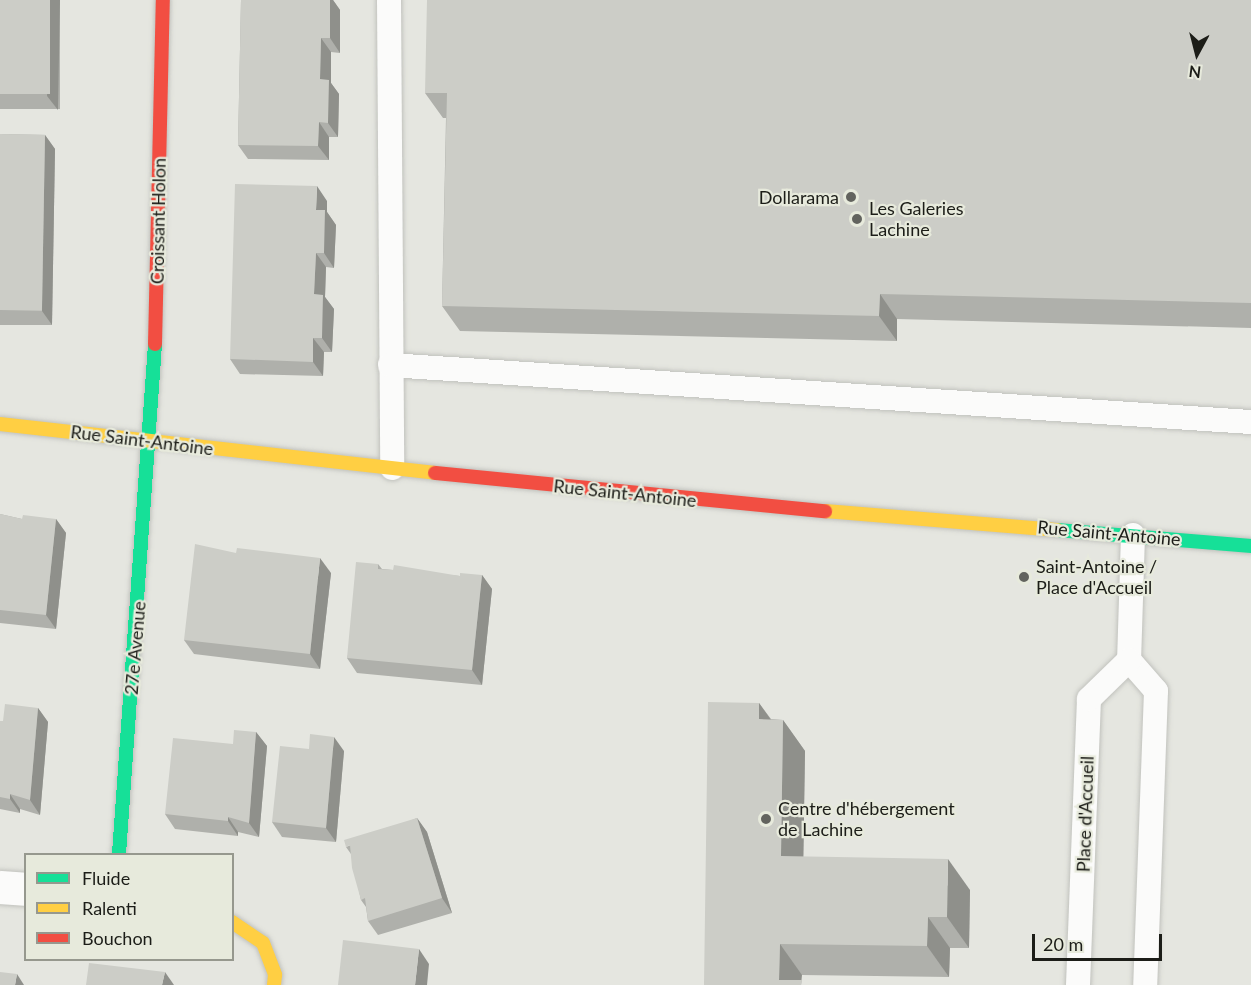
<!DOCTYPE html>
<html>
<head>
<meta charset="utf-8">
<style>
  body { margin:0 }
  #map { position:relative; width:1251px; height:985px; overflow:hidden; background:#e5e6e0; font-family:Lato,sans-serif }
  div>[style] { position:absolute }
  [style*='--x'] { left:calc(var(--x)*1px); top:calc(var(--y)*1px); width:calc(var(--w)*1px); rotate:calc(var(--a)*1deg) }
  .roads { filter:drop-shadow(0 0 2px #c1c2bd) drop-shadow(0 0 2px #c1c2bd) }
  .lane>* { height:24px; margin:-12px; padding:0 12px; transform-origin:12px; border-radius:12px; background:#fbfbfa }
  .street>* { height:33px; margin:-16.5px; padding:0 16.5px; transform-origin:16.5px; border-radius:16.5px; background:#fbfbfa }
  .fast>* { height:14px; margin:-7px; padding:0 7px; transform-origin:7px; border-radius:7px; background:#16e098 }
  .slow>* { height:14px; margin:-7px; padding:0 7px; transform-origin:7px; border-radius:7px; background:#ffcf43 }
  .jam>* { height:14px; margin:-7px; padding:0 7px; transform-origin:7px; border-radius:7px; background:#f24e42 }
  .wall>* { inset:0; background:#afb0ab; transform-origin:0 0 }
  .shaded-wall>* { inset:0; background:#8f908b }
  .building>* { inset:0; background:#cccdc7; transform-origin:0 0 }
  .dots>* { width:16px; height:16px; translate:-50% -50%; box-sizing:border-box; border:3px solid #e7eadc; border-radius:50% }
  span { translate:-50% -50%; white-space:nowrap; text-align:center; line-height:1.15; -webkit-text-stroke:4.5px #e7eadc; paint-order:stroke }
  .poi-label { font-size:18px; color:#1c1d18 }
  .right { translate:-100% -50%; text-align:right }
  .left { translate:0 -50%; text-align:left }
  .street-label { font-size:18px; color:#1c1d18 }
  .legend { position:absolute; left:24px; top:853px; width:210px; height:108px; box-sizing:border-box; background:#e7eadc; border:2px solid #96988e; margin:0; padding:8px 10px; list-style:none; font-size:18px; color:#1c1d18 }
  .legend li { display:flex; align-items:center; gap:12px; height:30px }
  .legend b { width:30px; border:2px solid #96988e }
  .north { position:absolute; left:1167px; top:24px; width:60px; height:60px; -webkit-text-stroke:4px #e7eadc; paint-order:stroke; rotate:187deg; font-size:16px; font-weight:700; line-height:24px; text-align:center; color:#1c1d18 }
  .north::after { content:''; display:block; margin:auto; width:21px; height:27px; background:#1c1d18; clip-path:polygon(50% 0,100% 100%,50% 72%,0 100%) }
  .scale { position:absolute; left:1032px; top:934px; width:130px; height:27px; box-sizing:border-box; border:3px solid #1c1d18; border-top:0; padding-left:8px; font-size:18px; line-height:21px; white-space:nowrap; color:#1c1d18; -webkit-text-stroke:4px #e7eadc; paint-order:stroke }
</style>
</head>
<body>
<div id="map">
  <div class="roads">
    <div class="lane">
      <i style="--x:389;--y:0;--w:468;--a:89.6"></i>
      <i style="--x:390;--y:365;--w:863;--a:3.79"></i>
      <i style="--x:1133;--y:535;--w:125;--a:91.8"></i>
      <i style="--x:1129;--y:660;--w:41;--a:48.9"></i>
      <i style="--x:1156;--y:691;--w:294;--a:92.1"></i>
      <i style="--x:1078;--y:985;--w:286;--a:-87.8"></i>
      <i style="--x:1089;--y:699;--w:56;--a:-44.3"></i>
    </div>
    <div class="street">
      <i style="--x:0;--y:887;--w:26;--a:4"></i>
    </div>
    <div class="fast">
      <i style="--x:1057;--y:530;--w:195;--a:4.7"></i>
      <i style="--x:119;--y:854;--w:511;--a:-85.96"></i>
    </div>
    <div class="slow">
      <i style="--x:0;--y:424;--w:438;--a:6.4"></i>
      <i style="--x:825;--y:511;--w:233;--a:4.7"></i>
      <i style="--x:232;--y:922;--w:37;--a:34"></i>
      <i style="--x:263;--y:943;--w:34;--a:69"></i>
      <i style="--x:275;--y:975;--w:10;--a:96"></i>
    </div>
    <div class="jam">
      <i style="--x:155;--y:344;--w:344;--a:-88.7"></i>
      <i style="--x:435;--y:473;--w:392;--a:5.6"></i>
    </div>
  </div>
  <div class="wall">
    <i style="left:0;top:0;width:60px;height:109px"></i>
    <i style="clip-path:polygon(241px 0,333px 0,340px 10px,340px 53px,331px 52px,331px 83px,339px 94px,338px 137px,329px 137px,329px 160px,248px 159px,238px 145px)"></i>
    <i style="clip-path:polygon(1251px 0,1251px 328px,897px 319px,897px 341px,460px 331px,442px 306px,446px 118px,443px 118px,425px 93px)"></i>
    <i style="clip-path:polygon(0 134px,45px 135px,55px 149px,52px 325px,0 325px)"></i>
    <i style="clip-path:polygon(327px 201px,327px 212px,336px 225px,334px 268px,326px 267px,325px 297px,334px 309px,332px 352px,324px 352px,323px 376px,240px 374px,230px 359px)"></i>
    <i style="clip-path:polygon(0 514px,22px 519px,56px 519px,66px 533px,56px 629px,0 623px)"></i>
    <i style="clip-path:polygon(378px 564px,382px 569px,460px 576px,482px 575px,492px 589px,482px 685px,357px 673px,347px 658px)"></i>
    <i style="clip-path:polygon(331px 573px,320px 669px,194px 654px,184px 640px)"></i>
    <i style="clip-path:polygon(759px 703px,771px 719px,783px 720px,805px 751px,803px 857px,970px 890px,969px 948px,950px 948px,949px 977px,802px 975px,704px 985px)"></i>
    <i style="clip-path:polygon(38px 708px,48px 722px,40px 815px,20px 809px,20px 813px,0 809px,0 721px,3px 721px)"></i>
    <i style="clip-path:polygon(256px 732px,267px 746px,259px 837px,238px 832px,238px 836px,175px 829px,165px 814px,233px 744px)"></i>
    <i style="clip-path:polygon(309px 749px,344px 751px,336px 842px,282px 837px,272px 822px)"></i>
    <i style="clip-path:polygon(417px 818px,427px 832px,452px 913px,378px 935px,368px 921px,366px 907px,361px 900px,351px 854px,346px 847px)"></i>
  </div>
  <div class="shaded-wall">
    <i style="clip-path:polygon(50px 0,60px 0,58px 110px,47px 96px)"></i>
    <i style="clip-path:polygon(326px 0,333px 0,340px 10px,340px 53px,330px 38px)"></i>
    <i style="clip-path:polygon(321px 38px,331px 52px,331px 83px,339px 94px,338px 137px,328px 123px,320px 79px)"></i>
    <i style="clip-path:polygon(319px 122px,329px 137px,329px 160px,318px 146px)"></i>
    <i style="clip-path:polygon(45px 135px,55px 149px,52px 325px,42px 311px)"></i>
    <i style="clip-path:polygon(317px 186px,327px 201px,327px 212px,336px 225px,334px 268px,324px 253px,316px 210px)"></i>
    <i style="clip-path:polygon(316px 253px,326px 267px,325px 297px,334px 309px,332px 352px,322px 338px,314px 294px)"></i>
    <i style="clip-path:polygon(880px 294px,897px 319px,897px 341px,879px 316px)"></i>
    <i style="clip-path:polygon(313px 338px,324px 352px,323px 376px,313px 362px)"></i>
    <i style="clip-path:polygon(56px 519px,66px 533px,56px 629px,46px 615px)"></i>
    <i style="clip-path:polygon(320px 558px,331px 573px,320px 669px,310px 654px)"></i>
    <i style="clip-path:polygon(482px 575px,492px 589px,482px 685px,472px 670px)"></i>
    <i style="clip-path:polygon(759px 703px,781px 734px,759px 719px)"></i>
    <i style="clip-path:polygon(38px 708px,48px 722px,40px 815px,30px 800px)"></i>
    <i style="clip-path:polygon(783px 720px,805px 751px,803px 887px,781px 856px)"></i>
    <i style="clip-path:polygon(256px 732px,267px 746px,259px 837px,249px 823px)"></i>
    <i style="clip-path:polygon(334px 737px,344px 751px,336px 842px,326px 828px)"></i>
    <i style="clip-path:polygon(10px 794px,20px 809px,20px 813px,10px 799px)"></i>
    <i style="clip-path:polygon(228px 817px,238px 832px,238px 836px,228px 821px)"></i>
    <i style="clip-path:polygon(417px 818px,427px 832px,452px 913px,442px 898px)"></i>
    <i style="clip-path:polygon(948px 859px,970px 890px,969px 948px,947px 917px)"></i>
    <i style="clip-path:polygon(928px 917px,950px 948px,949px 977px,927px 946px)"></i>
    <i style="clip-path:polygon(780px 944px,802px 975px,801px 985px,779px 980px)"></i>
    <i style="clip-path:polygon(419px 949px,429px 964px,427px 985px,415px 985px)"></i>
    <i style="clip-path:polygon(165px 972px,174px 985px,162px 985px)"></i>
    <i style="clip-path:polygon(17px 974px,24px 985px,15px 985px)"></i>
  </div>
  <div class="building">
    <i style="left:0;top:0;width:50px;height:94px"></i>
    <i style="clip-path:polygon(241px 0,330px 0,330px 38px,321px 38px,320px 79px,329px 80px,328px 123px,319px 122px,318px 146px,238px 145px)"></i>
    <i style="clip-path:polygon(427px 0,1251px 0,1251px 303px,880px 294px,879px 316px,442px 306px,447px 93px,425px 93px)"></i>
    <i style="left:0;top:134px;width:45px;height:176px;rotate:1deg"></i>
    <i style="clip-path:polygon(235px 184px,317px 186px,316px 210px,325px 210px,324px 253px,316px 253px,314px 294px,323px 295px,322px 338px,313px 338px,313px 362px,230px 359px)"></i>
    <i style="clip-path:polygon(0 514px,22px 519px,23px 515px,56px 519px,46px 615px,0 610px)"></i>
    <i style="clip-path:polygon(195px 544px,236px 553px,237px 548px,320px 558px,310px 654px,184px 640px)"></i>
    <i style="clip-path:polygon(356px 562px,378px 564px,378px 569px,393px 570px,394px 565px,460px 576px,460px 573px,482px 575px,472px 670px,347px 658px)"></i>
    <i style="clip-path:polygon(708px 702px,759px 703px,759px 719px,783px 720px,781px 856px,948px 859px,947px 917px,928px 917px,927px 946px,780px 944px,779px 980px,802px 980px,801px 985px,704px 985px)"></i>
    <i style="clip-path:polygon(5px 704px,38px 708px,30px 800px,10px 794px,10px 799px,0 797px,0 721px,3px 721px)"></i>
    <i style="clip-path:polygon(234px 730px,256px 732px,249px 823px,228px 817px,228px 821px,165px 814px,173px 738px,233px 744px)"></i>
    <i style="clip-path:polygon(310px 734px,334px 737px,326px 828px,272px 822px,280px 746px,309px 749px)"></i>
    <i style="clip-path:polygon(417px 818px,442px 898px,368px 921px,365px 898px,361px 900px,352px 868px,350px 845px,346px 847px,344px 840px)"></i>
    <i style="clip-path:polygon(343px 940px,419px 949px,415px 985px,338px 985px)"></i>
    <i style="clip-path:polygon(89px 963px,165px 972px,162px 985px,86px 985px)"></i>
    <i style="clip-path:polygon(0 972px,17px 974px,15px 985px,0 985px)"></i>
  </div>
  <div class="dots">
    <i style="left:851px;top:197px;background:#62635e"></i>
    <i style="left:857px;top:219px;background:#62635e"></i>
    <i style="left:1024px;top:577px;background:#62635e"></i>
    <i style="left:766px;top:819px;background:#62635e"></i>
  </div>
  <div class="poi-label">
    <span class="right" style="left:839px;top:197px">Dollarama</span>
    <span class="left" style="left:869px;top:219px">Les Galeries<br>Lachine</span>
    <span class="left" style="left:1036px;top:577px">Saint-Antoine /<br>Place d'Accueil</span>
    <span class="left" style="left:778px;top:819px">Centre d'hébergement<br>de Lachine</span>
  </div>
  <div class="street-label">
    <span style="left:158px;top:221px;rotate:-89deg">Croissant Holon</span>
    <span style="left:142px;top:440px;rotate:7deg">Rue Saint-Antoine</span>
    <span style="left:625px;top:493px;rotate:6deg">Rue Saint-Antoine</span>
    <span style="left:1109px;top:533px;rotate:5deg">Rue Saint-Antoine</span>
    <span style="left:135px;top:648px;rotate:-85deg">27e Avenue</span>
    <span style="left:1085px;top:814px;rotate:-88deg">Place d'Accueil</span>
  </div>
  <ul class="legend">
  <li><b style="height:8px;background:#16e098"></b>Fluide</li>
  <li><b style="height:8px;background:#ffcf43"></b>Ralenti</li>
  <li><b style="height:8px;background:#f24e42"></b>Bouchon</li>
  </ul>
  <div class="north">N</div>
  <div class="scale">20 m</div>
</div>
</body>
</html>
